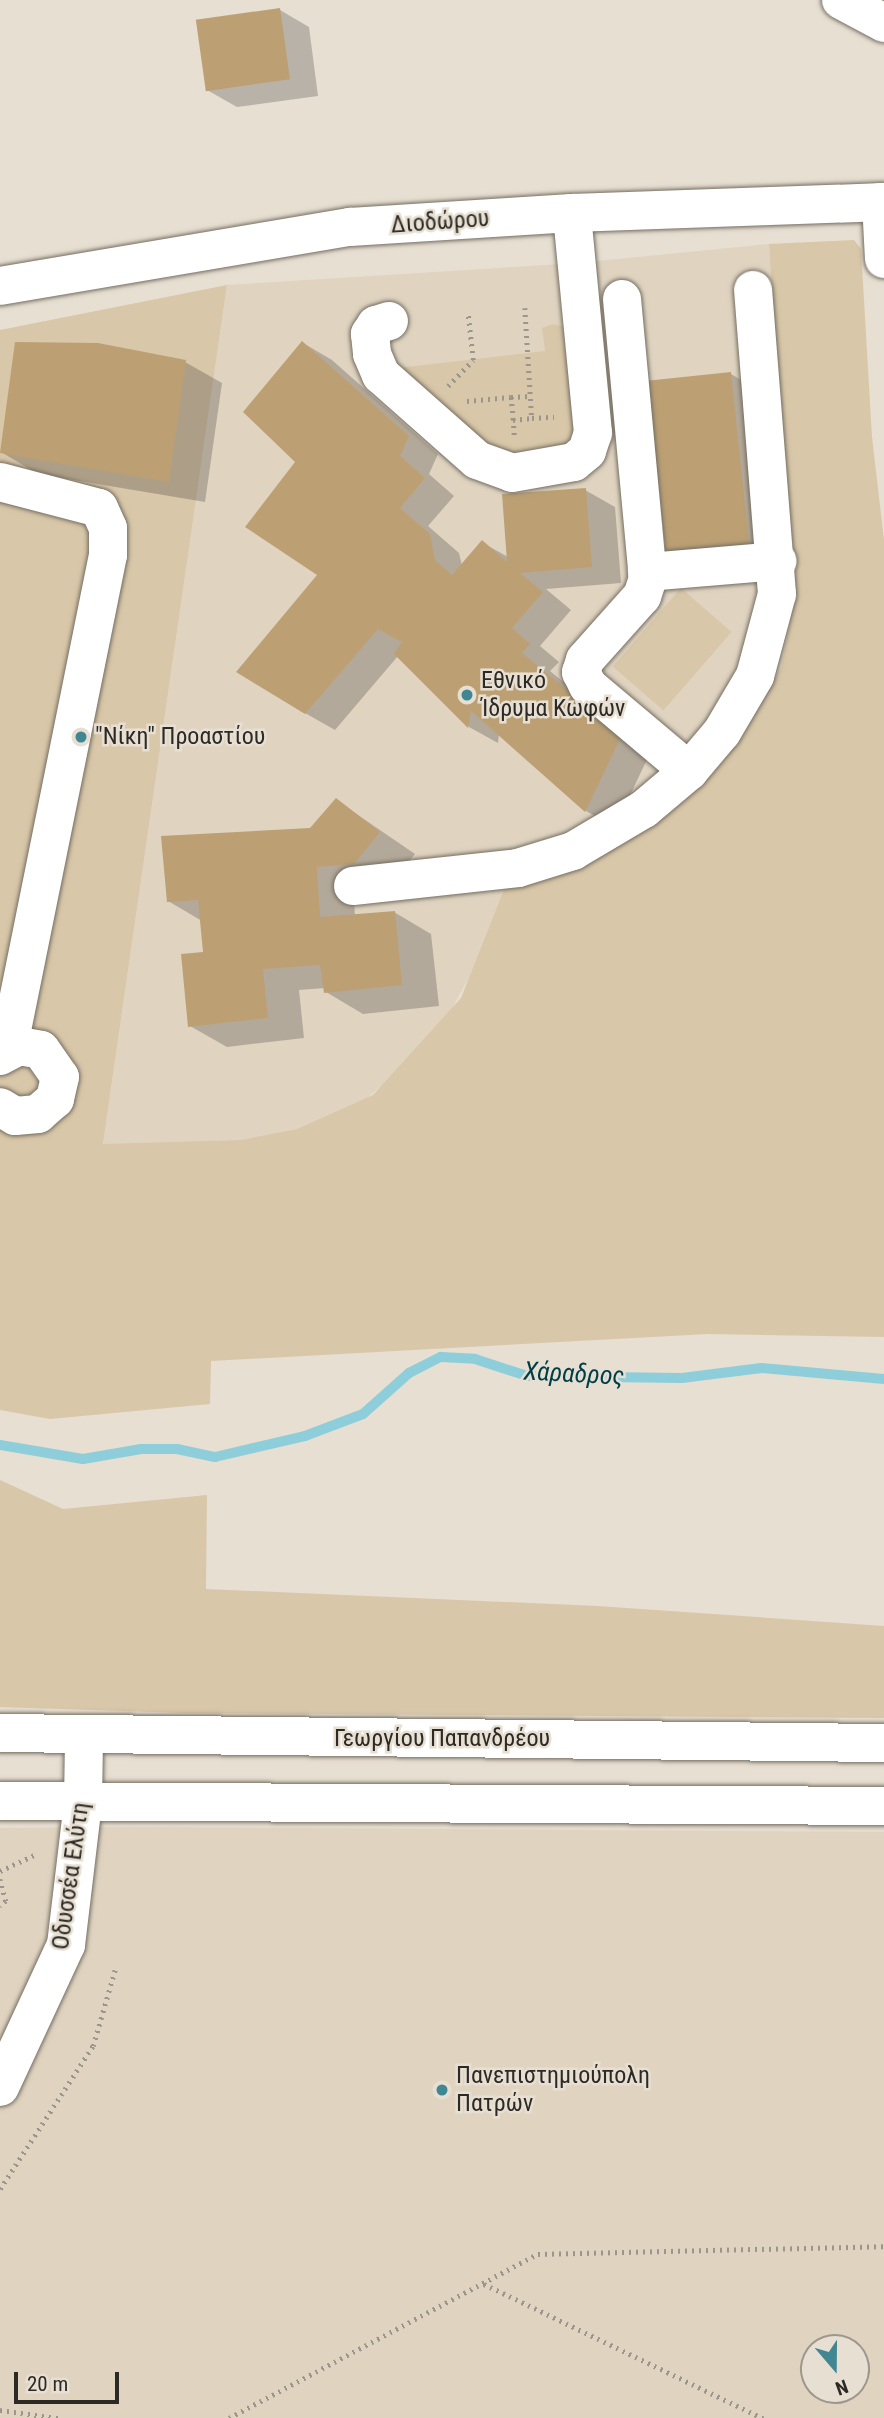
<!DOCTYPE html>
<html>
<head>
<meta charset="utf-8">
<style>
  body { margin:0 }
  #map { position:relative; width:884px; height:2418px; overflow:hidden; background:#e7dfd2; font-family:"Roboto Condensed",sans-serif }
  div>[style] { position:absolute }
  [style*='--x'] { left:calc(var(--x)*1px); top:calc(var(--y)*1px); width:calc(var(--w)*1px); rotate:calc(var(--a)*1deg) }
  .built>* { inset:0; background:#e0d4c1 }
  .green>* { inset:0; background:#d9c7a9; transform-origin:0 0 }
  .shadow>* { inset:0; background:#0003 }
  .stream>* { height:10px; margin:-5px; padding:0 5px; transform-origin:5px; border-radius:5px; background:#8eceda }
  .building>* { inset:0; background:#bca074; transform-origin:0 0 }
  .path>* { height:4.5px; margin-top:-2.25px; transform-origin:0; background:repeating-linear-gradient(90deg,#9b958c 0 2px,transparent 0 7px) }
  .roads { filter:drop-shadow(0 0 2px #756e62) drop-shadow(0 0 2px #756e62) }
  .minor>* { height:38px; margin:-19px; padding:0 19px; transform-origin:19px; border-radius:19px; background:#fff }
  .major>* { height:38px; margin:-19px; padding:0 19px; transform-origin:19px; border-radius:19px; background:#fff }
  .highway>* { height:38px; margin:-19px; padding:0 19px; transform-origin:19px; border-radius:19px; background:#fff }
  .dots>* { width:19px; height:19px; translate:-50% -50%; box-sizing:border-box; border:4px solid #e7dfd2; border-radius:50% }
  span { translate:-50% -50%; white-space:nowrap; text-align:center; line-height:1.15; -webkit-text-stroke:5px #e7dfd2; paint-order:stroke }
  .street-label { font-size:24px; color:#2d2a26 }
  .poi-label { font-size:24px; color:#2d2a26 }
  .left { translate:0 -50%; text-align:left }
  .water-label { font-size:26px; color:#003e47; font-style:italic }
  .north { position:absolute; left:800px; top:2334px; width:70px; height:70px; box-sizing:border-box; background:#e7dfd2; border:2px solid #9d978d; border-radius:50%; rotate:160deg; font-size:19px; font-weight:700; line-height:28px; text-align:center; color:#2d2a26 }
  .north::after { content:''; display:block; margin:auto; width:24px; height:32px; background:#418793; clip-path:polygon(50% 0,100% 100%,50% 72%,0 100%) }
  .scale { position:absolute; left:14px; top:2372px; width:105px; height:32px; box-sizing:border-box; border:4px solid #2d2a26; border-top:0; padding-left:9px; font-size:21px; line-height:24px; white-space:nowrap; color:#2d2a26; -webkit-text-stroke:5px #e7dfd2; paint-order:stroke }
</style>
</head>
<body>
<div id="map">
  <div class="built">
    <i style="clip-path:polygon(769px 244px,791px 617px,781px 668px,740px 734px,473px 970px,449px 1014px,398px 1072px,361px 1103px,297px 1129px,240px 1140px,103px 1145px,227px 285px,577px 263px)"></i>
    <i style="clip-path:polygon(evenodd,144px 1827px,884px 1832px,884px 2418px,0 2418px,0 1828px,144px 1827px,814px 2348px,856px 2348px,856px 2390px,814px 2390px,814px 2348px)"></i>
  </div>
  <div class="green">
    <i style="clip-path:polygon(854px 240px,861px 249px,872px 437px,884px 540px,884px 1337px,708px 1334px,211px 1361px,210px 1404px,50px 1419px,0 1410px,0 330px,227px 285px,103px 1144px,240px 1140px,297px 1129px,373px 1095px,461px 998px,507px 882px,740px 734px,781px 668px,791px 617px,769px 244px)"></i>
    <i style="clip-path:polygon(553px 324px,568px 328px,575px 431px,562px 449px,487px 454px,389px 369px,545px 351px,542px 328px)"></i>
    <i style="left:681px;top:588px;width:67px;height:104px;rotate:41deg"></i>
    <i style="clip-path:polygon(0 1480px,63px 1509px,207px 1495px,206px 1589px,598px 1606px,884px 1626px,884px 1718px,184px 1713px,0 1707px)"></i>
  </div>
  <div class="shadow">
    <i style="clip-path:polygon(280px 10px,309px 27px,318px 96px,237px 107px,207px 90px)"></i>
    <i style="clip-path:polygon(303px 343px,332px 360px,438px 454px,429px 474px,454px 496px,428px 526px,459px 553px,462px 566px,483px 543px,508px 557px,585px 490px,615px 507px,621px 583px,546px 589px,571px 610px,540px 646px,559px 662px,550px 671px,650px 753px,615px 827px,586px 811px,499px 734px,498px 743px,469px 727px,398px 656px,335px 730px,305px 713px,319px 575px,298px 461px)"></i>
    <i style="clip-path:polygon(185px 362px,222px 383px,205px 502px,38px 474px,1px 452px)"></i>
    <i style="clip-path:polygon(731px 374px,760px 391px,777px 562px,696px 571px)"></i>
    <i style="clip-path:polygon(336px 800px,415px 854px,391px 884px,353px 887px,355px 916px,394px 912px,431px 934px,439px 1006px,363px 1014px,326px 992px,325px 988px,299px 990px,304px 1038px,227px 1047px,190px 1026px,205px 953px,202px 921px,168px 901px,311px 830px)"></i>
  </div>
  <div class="stream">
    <i style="--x:0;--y:1445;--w:84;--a:9.6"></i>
    <i style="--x:83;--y:1459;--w:59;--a:-9.8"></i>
    <i style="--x:141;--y:1449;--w:36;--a:0"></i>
    <i style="--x:177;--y:1449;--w:39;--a:12"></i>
    <i style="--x:215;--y:1457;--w:92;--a:-13.1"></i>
    <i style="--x:305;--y:1436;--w:62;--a:-20.8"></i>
    <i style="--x:363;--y:1414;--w:62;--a:-41.7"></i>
    <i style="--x:409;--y:1373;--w:36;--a:-27"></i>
    <i style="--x:441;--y:1357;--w:34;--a:3"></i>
    <i style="--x:475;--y:1359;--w:55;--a:18.1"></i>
    <i style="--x:527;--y:1376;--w:155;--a:0.7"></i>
    <i style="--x:682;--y:1378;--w:80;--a:-7.2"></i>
    <i style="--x:761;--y:1368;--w:123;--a:5.1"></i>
  </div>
  <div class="building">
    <i style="left:280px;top:8px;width:72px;height:85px;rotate:82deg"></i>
    <i style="clip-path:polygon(302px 341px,409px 436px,400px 456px,425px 478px,400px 508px,430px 534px,435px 560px,452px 575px,482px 540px,507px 562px,502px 494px,586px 488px,592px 567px,520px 573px,543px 592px,512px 628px,530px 644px,522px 653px,622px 735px,585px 812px,471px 711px,468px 728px,394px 654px,402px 642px,378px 629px,305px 714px,236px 672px,317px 575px,245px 527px,295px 462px,243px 412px)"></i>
    <i style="clip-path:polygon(15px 342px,98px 343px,186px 360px,169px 482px,0 453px)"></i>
    <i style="left:731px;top:372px;width:175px;height:84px;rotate:84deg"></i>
    <i style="clip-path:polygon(336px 798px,380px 832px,354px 864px,317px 867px,320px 917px,395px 911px,402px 985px,324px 993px,320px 965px,263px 969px,268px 1018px,188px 1027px,181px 954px,203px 952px,198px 900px,167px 902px,161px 836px,310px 828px)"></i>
  </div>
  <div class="path">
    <i style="--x:525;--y:308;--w:110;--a:86.4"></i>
    <i style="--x:532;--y:418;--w:22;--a:-3"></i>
    <i style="--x:448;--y:386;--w:36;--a:-46"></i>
    <i style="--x:473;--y:360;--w:46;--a:-96.2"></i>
    <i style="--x:467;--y:401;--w:44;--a:-5.2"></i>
    <i style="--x:513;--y:420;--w:23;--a:-95"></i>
    <i style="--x:511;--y:397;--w:20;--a:-3"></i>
    <i style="--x:514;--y:435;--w:15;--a:-94"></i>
    <i style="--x:513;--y:420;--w:19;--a:-6"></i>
    <i style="--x:0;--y:1871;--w:38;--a:-25"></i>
    <i style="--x:0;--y:1879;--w:23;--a:75"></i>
    <i style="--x:6;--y:1901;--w:8;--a:140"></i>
    <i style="--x:0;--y:2189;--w:171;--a:-57"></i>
    <i style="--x:93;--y:2046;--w:79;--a:-73.9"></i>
    <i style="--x:484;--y:2284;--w:310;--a:25.7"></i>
    <i style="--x:0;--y:2410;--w:59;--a:7.9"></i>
    <i style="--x:229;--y:2418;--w:350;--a:-28"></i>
    <i style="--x:538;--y:2254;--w:346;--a:-1.3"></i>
  </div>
  <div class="roads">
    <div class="minor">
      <i style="--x:0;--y:286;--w:355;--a:-9.6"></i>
      <i style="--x:350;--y:227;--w:222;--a:-3.6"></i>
      <i style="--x:572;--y:213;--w:312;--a:-2"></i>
      <i style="--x:622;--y:299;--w:280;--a:84.7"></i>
      <i style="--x:648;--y:578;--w:19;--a:108"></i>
      <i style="--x:642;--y:596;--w:86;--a:131.7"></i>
      <i style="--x:585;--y:660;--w:13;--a:108"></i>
      <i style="--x:581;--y:672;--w:16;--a:63"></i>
      <i style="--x:588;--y:686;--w:132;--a:40.1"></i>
      <i style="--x:389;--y:321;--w:14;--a:163"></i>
      <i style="--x:376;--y:325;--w:11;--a:124"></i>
      <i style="--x:370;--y:334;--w:20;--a:84"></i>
      <i style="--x:372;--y:354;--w:23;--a:67"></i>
      <i style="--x:381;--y:375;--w:128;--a:41.5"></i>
      <i style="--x:477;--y:460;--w:37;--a:20"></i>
      <i style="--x:512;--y:473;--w:63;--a:-10.1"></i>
      <i style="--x:574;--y:462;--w:17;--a:-40"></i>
      <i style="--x:587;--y:451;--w:19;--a:-72"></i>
      <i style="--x:593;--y:433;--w:221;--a:-95.5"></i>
      <i style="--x:0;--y:482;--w:102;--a:14.7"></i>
      <i style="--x:99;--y:508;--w:22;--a:66"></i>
      <i style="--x:108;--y:528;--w:27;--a:90"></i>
      <i style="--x:108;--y:555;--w:505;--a:101.42"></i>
      <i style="--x:647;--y:572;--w:131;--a:-4.8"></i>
      <i style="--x:353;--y:886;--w:166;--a:-6.2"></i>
      <i style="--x:518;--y:868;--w:58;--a:-17.2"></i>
      <i style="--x:573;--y:851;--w:82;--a:-30.6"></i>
      <i style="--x:644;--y:809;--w:59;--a:-40.2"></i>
      <i style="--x:689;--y:771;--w:51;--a:-49.8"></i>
      <i style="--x:722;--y:732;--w:65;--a:-59.5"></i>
      <i style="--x:755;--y:676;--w:85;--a:-75"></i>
      <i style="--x:777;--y:594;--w:305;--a:-94.5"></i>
      <i style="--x:0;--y:1056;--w:21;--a:-28"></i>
      <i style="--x:19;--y:1046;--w:22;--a:10"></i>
      <i style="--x:41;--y:1050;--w:33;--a:55"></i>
      <i style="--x:60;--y:1077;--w:23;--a:103"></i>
      <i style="--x:55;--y:1099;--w:23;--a:139"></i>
      <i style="--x:38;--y:1114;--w:23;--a:175"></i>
      <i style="--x:15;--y:1116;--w:17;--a:-149"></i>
      <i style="--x:0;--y:2087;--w:157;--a:-65.1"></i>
      <i style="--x:66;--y:1945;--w:143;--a:-83.2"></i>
      <i style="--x:83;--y:1803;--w:67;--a:-89.1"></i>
    </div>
    <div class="major">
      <i style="--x:0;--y:1733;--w:884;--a:0.65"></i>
      <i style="--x:0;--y:1801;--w:884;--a:0.32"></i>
    </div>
    <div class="highway">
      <i style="--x:841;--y:0;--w:49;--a:28.1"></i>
      <i style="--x:881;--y:202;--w:57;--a:87"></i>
    </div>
  </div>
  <div class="dots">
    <i style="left:467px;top:695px;background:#418793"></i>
    <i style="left:81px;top:737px;background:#418793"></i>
    <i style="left:442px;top:2090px;background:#418793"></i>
  </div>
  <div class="street-label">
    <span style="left:440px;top:222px;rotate:-4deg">Διοδώρου</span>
    <span style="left:442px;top:1739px">Γεωργίου Παπανδρέου</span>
    <span style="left:71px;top:1876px;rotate:-82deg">Οδυσσέα Ελύτη</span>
  </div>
  <div class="poi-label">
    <span class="left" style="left:481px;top:695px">Εθνικό<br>Ίδρυμα Κωφών</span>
    <span class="left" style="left:95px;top:737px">"Νίκη" Προαστίου</span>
    <span class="left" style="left:456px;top:2090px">Πανεπιστημιούπολη<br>Πατρών</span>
  </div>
  <div class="water-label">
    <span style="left:574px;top:1374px;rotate:3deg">Χάραδρος</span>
  </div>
  <div class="north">N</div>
  <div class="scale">20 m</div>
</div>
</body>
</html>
